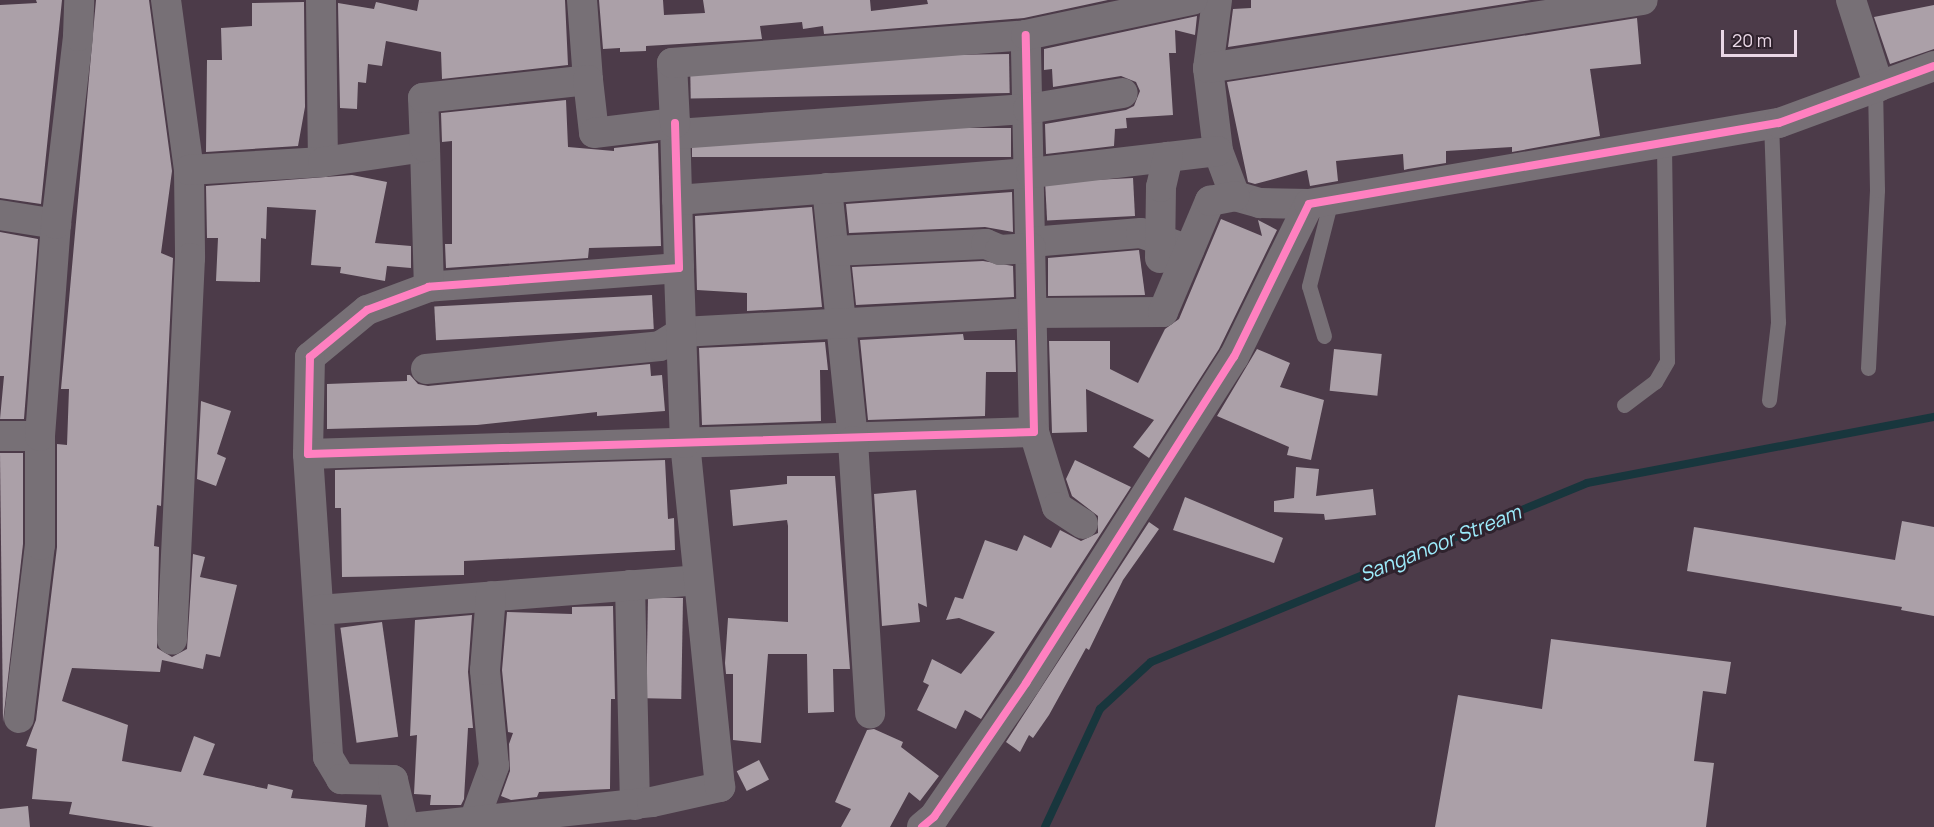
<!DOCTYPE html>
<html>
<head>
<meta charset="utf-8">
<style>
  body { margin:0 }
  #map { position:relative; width:1934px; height:827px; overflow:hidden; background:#4c3b49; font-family:Manrope,sans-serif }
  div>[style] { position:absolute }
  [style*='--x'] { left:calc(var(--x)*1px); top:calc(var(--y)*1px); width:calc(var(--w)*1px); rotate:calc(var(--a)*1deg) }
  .stream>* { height:8px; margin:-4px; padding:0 4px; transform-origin:4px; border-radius:4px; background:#18363d }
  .building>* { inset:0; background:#aba0a8; transform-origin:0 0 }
  .service>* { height:15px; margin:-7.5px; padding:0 7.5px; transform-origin:7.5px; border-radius:7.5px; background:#777076 }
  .minor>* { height:30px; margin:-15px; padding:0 15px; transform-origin:15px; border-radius:15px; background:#777076 }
  .cycleway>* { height:8px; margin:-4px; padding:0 4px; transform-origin:4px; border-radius:4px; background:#ff80c0 }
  span { translate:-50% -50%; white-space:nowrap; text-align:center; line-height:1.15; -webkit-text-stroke:6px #2f222d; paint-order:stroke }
  .water-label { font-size:20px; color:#9decfc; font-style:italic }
  .scale { position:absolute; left:1721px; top:30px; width:76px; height:27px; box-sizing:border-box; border:3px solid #ead7e6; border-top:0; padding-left:8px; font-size:18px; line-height:21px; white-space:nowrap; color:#ead7e6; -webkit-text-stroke:4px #2f222d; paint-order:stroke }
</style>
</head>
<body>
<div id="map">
  <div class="stream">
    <i style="--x:1045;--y:827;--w:130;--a:-65"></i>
    <i style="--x:1100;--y:709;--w:69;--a:-42.7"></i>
    <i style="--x:1151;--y:662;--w:471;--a:-22.3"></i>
    <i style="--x:1587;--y:483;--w:353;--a:-10.8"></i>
  </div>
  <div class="building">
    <i style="clip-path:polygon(36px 0,62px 0,41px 204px,0 198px,0 5px,37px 3px)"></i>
    <i style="clip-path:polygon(96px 0,149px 0,172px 171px,161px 253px,173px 258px,161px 506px,157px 505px,154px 546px,159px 547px,157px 648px,172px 657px,187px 649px,193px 554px,205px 557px,200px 577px,237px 585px,220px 657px,206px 654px,203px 669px,162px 660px,160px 672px,72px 668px,62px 701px,128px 725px,122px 761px,181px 772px,194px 736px,215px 744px,203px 775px,267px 789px,268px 784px,293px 790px,291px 798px,367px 805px,365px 827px,154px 827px,69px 814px,72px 802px,32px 799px,37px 749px,26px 746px,36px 720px,57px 547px,57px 444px,67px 445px,69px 389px,61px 389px)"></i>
    <i style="clip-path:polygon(419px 0,565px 0,568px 65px,442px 79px,441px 52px,386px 41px,382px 66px,368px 64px,366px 83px,358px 82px,357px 109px,340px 108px,338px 3px,374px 9px,376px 2px,417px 11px)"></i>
    <i style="clip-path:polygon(599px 0,663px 0,664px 15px,705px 13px,703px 0,870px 0,871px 11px,928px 4px,927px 0,1108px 0,1024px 18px,824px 34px,823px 26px,803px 29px,802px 22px,760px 26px,762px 39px,646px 46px,646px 51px,620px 52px,620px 48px,603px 49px)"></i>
    <i style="clip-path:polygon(1251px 0,1531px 0,1228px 47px,1233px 9px,1251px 8px)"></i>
    <i style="clip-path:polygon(304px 2px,305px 107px,298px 146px,206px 152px,207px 60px,222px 60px,221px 28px,252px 26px,252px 3px)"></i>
    <i style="clip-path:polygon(1934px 5px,1934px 49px,1890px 64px,1874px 17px)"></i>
    <i style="clip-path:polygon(1197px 16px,1195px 35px,1175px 30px,1176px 53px,1169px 53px,1173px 115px,1126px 118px,1127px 128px,1115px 129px,1114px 146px,1046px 154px,1045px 124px,1126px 110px,1134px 106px,1140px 91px,1136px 82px,1121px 76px,1053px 87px,1052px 69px,1044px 70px,1044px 49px)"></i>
    <i style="clip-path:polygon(1637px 18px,1641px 64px,1590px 69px,1600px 136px,1512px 152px,1512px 147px,1446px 151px,1446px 163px,1408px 169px,1404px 170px,1403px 154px,1336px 161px,1338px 181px,1310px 186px,1307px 170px,1255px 184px,1248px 182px,1227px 82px)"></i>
    <i style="left:1009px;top:54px;width:39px;height:319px;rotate:89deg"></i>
    <i style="clip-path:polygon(566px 100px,568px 147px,614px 151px,614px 148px,658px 143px,661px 246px,589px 248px,588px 258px,446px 268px,445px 244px,452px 244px,452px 141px,442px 142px,441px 113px)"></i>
    <i style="left:1011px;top:128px;width:29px;height:319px;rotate:90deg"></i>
    <i style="clip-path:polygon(352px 175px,387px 182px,375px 243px,411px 246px,411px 268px,387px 266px,385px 281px,340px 273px,341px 267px,311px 265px,316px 210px,267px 207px,266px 239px,261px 238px,260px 282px,216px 281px,218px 238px,207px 238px,206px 186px)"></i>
    <i style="left:1133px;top:178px;width:38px;height:88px;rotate:87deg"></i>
    <i style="clip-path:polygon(1012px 192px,1013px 232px,985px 227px,849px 233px,846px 204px)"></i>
    <i style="clip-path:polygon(812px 207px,822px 307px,747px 311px,747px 293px,697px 290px,695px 216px)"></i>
    <i style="clip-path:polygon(1221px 219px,1262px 236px,1258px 220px,1277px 230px,1219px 349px,1149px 458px,1133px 447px,1154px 420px,1086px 389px,1087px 432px,1052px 433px,1049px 341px,1110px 341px,1110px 369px,1138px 383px,1165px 329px,1179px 319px)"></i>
    <i style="clip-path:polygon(0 232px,38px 239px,24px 419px,0 419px,4px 376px,0 376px)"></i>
    <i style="clip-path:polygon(1139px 250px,1145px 295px,1048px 296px,1048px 258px)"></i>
    <i style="clip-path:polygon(983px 261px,1013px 266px,1014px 297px,856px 305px,852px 267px)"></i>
    <i style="left:652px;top:295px;width:34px;height:218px;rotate:87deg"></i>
    <i style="clip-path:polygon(963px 334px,964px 340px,1015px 340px,1016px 372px,986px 372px,985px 416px,868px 420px,860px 340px)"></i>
    <i style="clip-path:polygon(825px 342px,828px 370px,820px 370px,821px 421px,702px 425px,699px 348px)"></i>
    <i style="clip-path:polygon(1257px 349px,1290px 363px,1280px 387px,1324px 400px,1311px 460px,1287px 455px,1289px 447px,1217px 416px)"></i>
    <i style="left:1334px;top:349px;width:48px;height:42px;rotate:6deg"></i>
    <i style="clip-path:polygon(650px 364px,651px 376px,662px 375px,665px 411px,597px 416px,597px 412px,477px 425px,327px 429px,327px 384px,407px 381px,407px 375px,410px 375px,418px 384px,428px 386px)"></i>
    <i style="clip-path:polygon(201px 401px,231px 411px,217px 454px,226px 458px,216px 486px,197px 479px)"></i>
    <i style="clip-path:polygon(0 453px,23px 453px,23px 544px,3px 722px)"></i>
    <i style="clip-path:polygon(665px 460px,668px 519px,674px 518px,675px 550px,464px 561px,464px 575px,342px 577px,341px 508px,335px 508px,335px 470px)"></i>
    <i style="clip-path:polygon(1075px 460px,1131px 487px,981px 719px,965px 710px,956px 729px,917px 710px,929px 685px,923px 682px,932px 659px,961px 674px,995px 632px,959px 618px,946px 620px,955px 597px,963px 599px,985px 540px,1017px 551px,1024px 535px,1051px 548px,1060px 530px,1081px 541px,1098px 533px,1098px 516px,1072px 496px,1066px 479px)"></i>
    <i style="clip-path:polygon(1296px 467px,1319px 469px,1316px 496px,1373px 489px,1376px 515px,1325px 520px,1324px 514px,1274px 512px,1274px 501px,1294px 498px)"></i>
    <i style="clip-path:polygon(787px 476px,835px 476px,850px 669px,833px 669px,834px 712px,808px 713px,807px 654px,768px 654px,761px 743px,733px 740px,733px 674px,726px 674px,725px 663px,728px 618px,788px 622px,788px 526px,787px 520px,733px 526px,730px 490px,787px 484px)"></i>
    <i style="clip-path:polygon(916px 490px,927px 607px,918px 603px,920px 622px,882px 626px,874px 494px)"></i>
    <i style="clip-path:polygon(1185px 497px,1283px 538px,1274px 563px,1173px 530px)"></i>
    <i style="clip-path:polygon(1902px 521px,1934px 527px,1934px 616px,1901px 610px,1902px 607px,1687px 571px,1694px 527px,1895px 560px)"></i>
    <i style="clip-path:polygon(1149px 522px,1159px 529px,1123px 580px,1089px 650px,1086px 648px,1049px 715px,1033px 738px,1029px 735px,1020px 752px,1006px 742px)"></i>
    <i style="left:683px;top:598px;width:101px;height:35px;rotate:91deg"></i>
    <i style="clip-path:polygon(613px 606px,615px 699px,611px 699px,610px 789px,539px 792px,537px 797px,511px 800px,501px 796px,510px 771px,509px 744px,513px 733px,508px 732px,502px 670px,507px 612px,572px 614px,572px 607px)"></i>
    <i style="clip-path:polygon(472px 615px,468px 672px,473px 728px,468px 728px,464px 799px,461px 805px,430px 805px,431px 795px,414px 794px,417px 735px,410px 736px,415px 620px)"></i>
    <i style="left:382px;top:622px;width:116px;height:42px;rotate:82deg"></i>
    <i style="clip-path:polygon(1551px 639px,1731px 662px,1726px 694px,1703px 691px,1694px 761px,1714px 763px,1706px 827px,1435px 827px,1458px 695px,1542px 709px)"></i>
    <i style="clip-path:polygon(874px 729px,903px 742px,901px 747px,939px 776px,920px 801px,909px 792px,890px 827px,841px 827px,851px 809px,835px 802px,867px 730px)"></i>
    <i style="left:759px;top:760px;width:22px;height:25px;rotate:63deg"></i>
    <i style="clip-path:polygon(28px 806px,30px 827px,0 827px,0 809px)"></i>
  </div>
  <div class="service">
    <i style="--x:1324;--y:336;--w:52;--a:-106.7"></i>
    <i style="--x:1309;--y:286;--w:89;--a:-75.7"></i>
    <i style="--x:1868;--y:368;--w:178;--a:-87.1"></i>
    <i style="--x:1877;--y:190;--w:102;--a:-91.1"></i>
    <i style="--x:1769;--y:400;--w:79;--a:-83.4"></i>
    <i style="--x:1778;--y:322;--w:198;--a:-92"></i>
    <i style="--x:1624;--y:405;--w:39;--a:-37"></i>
    <i style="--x:1655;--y:382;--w:24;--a:-60"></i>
    <i style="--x:1667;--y:361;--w:218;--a:-90.8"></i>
  </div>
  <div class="minor">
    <i style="--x:166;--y:0;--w:172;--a:82.3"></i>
    <i style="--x:189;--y:170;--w:88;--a:89.3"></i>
    <i style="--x:190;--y:258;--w:382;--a:92.7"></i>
    <i style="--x:321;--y:0;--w:162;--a:89.3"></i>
    <i style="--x:582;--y:0;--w:80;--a:85.7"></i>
    <i style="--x:1217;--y:0;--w:69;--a:97.5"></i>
    <i style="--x:1208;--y:68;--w:84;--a:83.1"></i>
    <i style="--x:1218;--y:151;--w:48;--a:69.3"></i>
    <i style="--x:1235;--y:196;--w:26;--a:16"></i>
    <i style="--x:1260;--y:203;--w:49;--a:1.2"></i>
    <i style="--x:1851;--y:0;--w:91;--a:72.2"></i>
    <i style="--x:1208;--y:68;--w:440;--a:-8.9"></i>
    <i style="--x:675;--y:123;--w:145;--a:88.4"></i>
    <i style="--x:679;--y:268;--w:251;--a:175.7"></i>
    <i style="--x:429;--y:287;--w:66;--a:159.6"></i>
    <i style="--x:367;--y:310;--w:74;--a:140.5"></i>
    <i style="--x:310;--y:357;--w:97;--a:91.2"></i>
    <i style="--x:308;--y:454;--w:726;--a:-1.74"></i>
    <i style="--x:1034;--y:432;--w:397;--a:-91.2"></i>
    <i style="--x:677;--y:134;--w:352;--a:-4.1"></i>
    <i style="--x:1028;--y:109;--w:96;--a:-9.6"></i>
    <i style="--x:425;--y:147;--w:140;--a:88.4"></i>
    <i style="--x:189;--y:170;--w:134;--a:-3.4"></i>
    <i style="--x:323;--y:162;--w:103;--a:-8.4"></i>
    <i style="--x:425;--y:147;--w:49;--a:-92.3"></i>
    <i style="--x:423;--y:98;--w:166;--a:-6.2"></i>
    <i style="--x:588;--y:80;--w:53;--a:83.5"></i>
    <i style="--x:594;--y:133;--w:82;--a:-7"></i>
    <i style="--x:675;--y:123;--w:60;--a:-92.9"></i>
    <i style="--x:672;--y:63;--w:355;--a:-4.5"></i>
    <i style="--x:1026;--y:35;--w:170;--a:-11.9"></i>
    <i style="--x:827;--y:188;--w:254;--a:84.1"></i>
    <i style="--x:853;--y:441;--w:273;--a:86.4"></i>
    <i style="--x:677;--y:200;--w:355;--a:-4.4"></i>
    <i style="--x:1031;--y:173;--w:188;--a:-6.7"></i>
    <i style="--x:0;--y:215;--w:57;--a:9.1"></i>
    <i style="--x:1031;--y:242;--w:110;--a:-4.7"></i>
    <i style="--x:1141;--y:233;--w:51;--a:19.5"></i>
    <i style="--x:834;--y:251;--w:152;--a:-2.6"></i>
    <i style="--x:986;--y:244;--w:15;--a:23"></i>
    <i style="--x:1000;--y:250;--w:31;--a:-4"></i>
    <i style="--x:1160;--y:258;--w:71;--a:-89.2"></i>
    <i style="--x:1161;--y:187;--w:31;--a:-77"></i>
    <i style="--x:426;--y:369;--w:235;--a:-5.6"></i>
    <i style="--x:660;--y:346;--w:26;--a:-32"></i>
    <i style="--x:682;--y:332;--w:352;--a:-3.1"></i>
    <i style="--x:1033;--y:313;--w:130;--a:-0.4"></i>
    <i style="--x:1163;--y:312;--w:121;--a:-67.1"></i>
    <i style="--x:1210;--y:201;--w:25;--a:-11"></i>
    <i style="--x:1034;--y:432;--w:78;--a:73"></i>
    <i style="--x:1057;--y:507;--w:31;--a:33"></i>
    <i style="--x:0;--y:436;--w:40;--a:0"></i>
    <i style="--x:308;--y:454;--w:304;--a:86.2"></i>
    <i style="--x:328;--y:757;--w:26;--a:59"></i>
    <i style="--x:341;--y:779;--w:52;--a:1.1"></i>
    <i style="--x:393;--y:780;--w:48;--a:76.8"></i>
    <i style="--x:630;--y:585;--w:220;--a:88.7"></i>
    <i style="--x:319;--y:610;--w:379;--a:-4.5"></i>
    <i style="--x:19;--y:718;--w:174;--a:-83.1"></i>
    <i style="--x:40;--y:545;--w:109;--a:-90"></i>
    <i style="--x:40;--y:436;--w:213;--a:-85.7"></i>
    <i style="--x:56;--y:224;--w:189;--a:-83.3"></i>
    <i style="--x:78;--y:36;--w:36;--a:-88"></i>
    <i style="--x:474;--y:821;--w:59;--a:-70"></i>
    <i style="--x:494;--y:766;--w:96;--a:-95.4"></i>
    <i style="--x:485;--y:670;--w:74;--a:-85.4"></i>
    <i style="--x:419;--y:827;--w:234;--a:-6.1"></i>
    <i style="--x:652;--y:802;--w:70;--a:-12.4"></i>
    <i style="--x:720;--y:787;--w:346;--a:-95.8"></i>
    <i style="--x:685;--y:443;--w:175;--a:-92"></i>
    <i style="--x:922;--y:827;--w:16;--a:-40"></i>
    <i style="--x:934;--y:817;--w:163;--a:-55.5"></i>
    <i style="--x:1026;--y:683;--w:387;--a:-57.5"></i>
    <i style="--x:1234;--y:357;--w:170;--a:-63.9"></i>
    <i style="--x:1309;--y:204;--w:477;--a:-9.8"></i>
    <i style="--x:1779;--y:123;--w:165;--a:-20.2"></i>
  </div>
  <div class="cycleway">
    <i style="--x:675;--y:123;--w:145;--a:88.4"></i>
    <i style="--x:679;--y:268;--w:251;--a:175.7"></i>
    <i style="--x:429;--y:287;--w:66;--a:159.6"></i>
    <i style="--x:367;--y:310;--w:74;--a:140.5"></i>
    <i style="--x:310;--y:357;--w:97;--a:91.2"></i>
    <i style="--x:308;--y:454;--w:726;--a:-1.74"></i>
    <i style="--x:1034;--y:432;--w:397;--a:-91.2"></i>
    <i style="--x:922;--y:827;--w:16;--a:-40"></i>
    <i style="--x:934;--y:817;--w:163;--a:-55.5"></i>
    <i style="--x:1026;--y:683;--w:387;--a:-57.5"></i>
    <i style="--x:1234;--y:357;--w:170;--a:-63.9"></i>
    <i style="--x:1309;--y:204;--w:477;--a:-9.8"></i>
    <i style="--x:1779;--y:123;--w:165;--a:-20.2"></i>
  </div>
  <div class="water-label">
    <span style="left:1440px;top:543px;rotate:-22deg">Sanganoor Stream</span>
  </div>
  <div class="scale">20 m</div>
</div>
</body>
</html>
